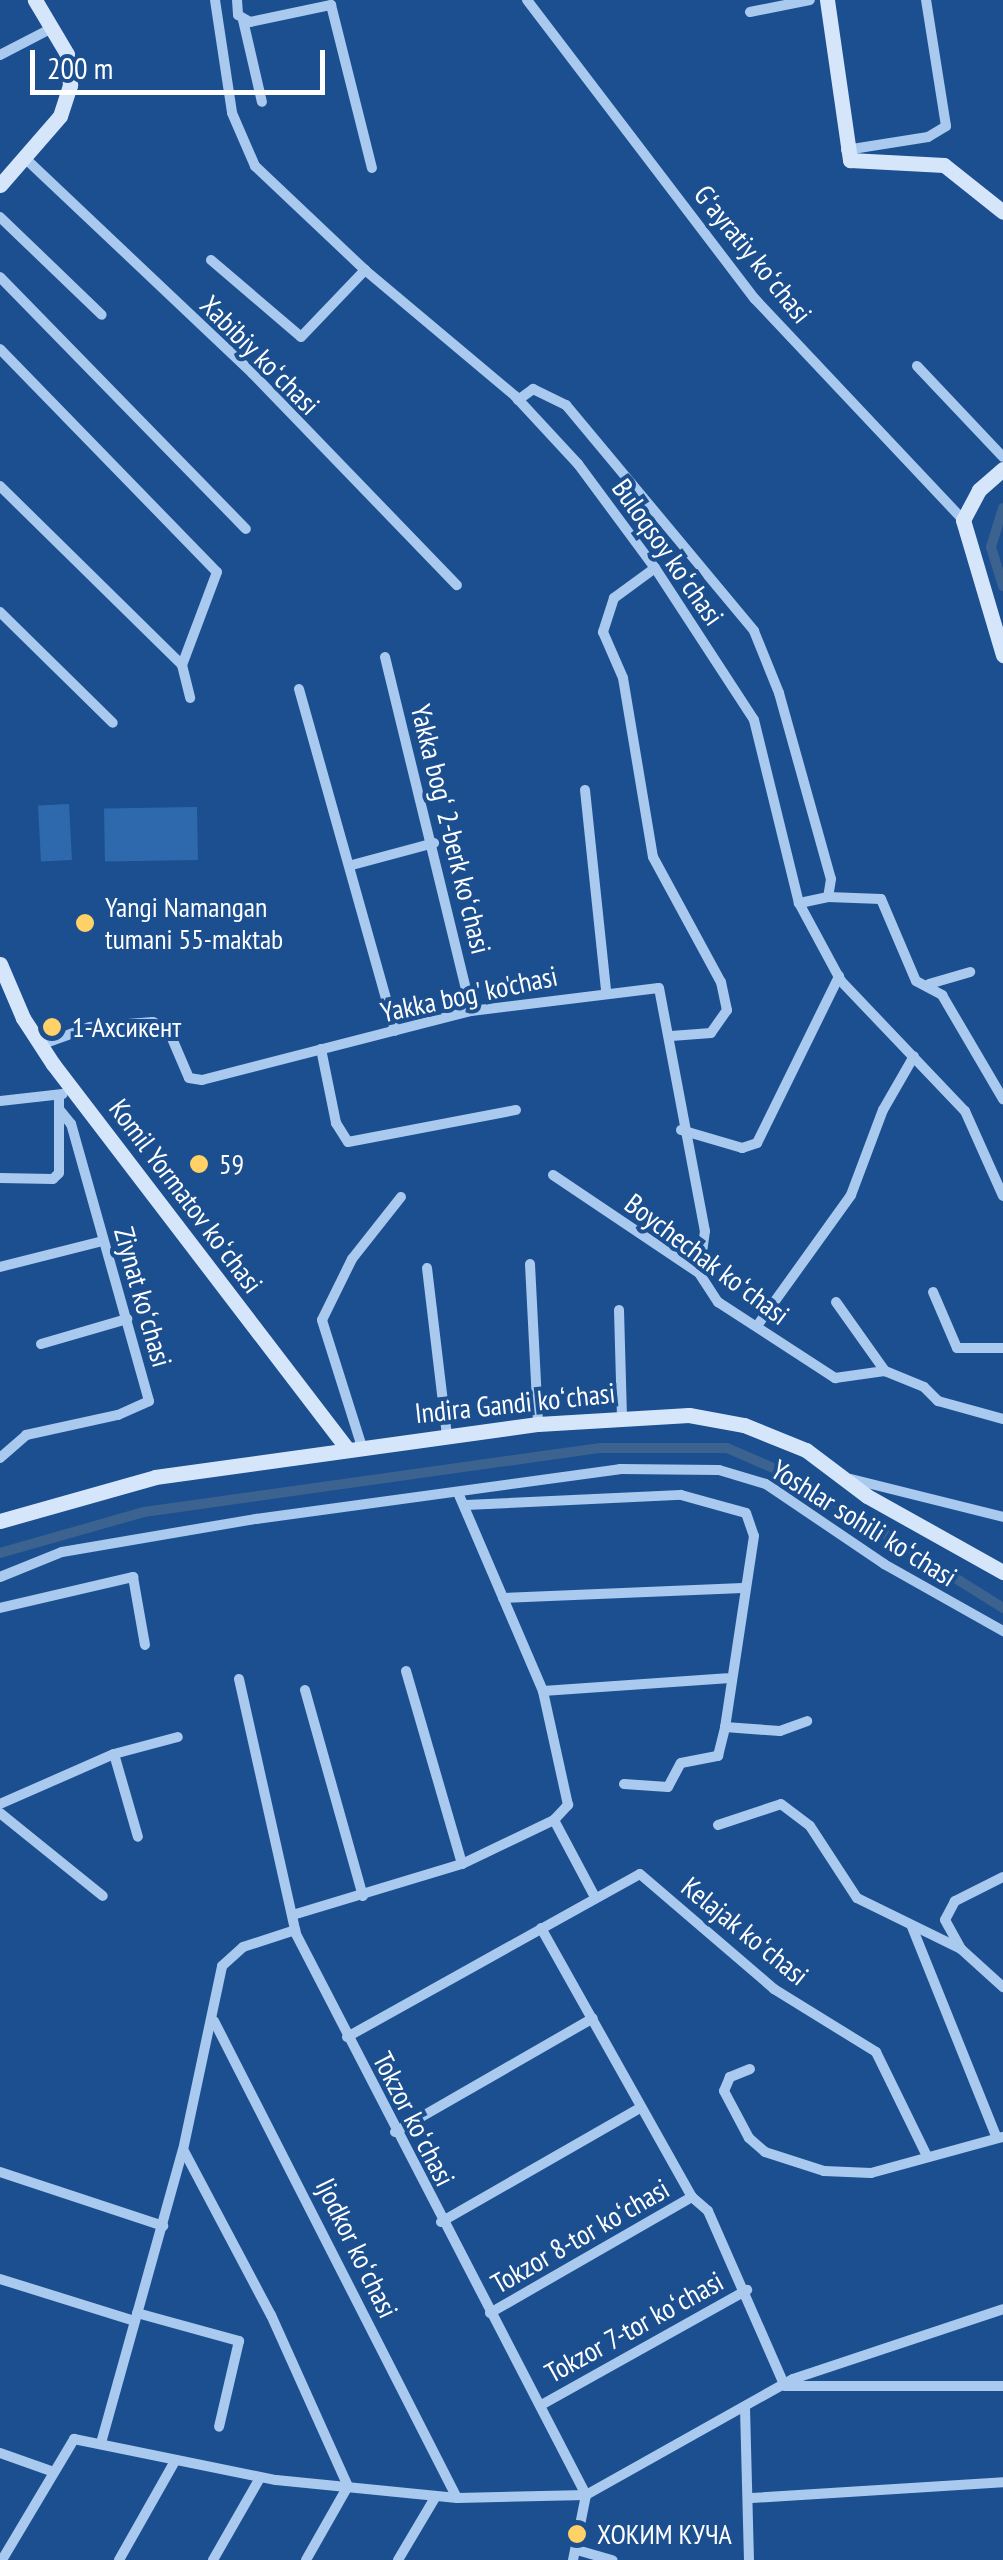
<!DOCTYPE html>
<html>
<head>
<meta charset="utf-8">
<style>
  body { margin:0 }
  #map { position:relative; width:1003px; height:2560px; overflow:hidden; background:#1b4f8f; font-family:"PT Sans Narrow",sans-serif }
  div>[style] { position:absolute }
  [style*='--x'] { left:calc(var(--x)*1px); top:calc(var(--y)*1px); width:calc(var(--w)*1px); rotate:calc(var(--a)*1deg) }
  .green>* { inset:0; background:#2e69ad; transform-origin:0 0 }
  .canal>* { height:10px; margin:-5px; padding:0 5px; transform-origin:5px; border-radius:5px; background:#3c6290 }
  .street>* { height:10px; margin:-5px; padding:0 5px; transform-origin:5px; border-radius:5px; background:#a9c9ee }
  .secondary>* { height:15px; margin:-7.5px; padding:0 7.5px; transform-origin:7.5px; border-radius:7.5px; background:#d6e6fa }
  .dots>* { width:28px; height:28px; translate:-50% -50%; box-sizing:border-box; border:5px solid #1b4f8f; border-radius:50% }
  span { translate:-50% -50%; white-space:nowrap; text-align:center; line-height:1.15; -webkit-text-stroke:8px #1b4f8f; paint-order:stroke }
  .street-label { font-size:28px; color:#fff }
  .poi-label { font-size:28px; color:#fff }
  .left { translate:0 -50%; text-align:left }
  .scale { position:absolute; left:30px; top:50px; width:295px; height:45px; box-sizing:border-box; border:5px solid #fff; border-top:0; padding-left:12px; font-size:30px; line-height:35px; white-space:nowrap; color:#fff; -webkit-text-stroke:8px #1b4f8f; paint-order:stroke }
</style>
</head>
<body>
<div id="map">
  <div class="green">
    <i style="left:69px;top:804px;width:56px;height:31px;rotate:87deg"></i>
    <i style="left:197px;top:807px;width:53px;height:93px;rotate:89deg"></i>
  </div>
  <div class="canal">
    <i style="--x:1003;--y:508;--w:41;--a:107.1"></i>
    <i style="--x:991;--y:547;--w:41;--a:72.9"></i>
    <i style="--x:0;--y:1553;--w:150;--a:-15.9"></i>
    <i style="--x:144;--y:1512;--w:461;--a:-8"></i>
    <i style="--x:601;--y:1448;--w:126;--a:0"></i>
    <i style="--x:727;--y:1448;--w:71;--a:23.3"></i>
    <i style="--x:792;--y:1476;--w:249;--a:32"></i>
  </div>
  <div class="street">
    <i style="--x:215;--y:0;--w:114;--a:81.4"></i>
    <i style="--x:232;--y:113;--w:58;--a:66.5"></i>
    <i style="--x:255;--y:166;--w:151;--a:43.4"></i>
    <i style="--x:365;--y:270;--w:196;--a:40"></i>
    <i style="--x:515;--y:396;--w:93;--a:47.2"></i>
    <i style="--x:578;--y:464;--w:129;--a:53.5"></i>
    <i style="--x:655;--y:568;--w:181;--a:56.9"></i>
    <i style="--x:754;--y:720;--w:188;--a:76.2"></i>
    <i style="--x:799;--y:903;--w:89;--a:61.7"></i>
    <i style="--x:841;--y:981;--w:180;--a:46.4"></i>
    <i style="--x:965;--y:1111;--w:93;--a:65.9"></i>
    <i style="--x:237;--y:0;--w:15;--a:86"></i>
    <i style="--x:238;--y:15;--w:14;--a:30"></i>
    <i style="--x:250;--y:22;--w:83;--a:-11.9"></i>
    <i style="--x:331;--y:5;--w:168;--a:75.9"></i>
    <i style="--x:527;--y:0;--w:376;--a:52.7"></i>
    <i style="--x:755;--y:299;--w:303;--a:46.7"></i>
    <i style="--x:750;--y:12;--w:61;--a:-11.3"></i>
    <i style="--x:243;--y:20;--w:84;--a:77"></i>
    <i style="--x:0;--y:55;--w:59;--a:-27.4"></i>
    <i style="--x:846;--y:150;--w:83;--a:-9"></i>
    <i style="--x:928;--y:137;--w:21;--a:-31"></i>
    <i style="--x:946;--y:126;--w:128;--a:-99"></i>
    <i style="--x:27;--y:160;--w:310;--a:43.4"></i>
    <i style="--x:252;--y:373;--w:295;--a:46"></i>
    <i style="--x:0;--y:217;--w:141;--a:43.9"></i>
    <i style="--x:211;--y:260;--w:118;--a:40.5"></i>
    <i style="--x:301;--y:337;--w:93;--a:-46.3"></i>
    <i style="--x:0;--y:277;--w:352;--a:45.7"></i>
    <i style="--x:0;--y:349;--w:311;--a:45.8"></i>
    <i style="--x:217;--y:572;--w:99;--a:110.6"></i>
    <i style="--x:917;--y:366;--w:125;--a:46.6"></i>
    <i style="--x:518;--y:400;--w:19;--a:-36"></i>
    <i style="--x:533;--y:389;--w:37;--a:26"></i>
    <i style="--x:566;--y:405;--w:294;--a:50.2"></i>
    <i style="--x:754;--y:631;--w:67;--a:68"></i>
    <i style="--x:779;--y:693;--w:193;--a:74.4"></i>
    <i style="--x:831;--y:879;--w:18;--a:99"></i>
    <i style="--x:828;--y:897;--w:30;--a:168"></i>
    <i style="--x:0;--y:486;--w:255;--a:44.5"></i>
    <i style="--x:182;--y:665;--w:34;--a:76"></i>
    <i style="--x:655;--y:568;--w:51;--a:143.8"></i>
    <i style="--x:614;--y:598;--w:36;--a:108"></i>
    <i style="--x:603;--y:632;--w:50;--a:66.5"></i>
    <i style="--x:623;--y:678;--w:181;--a:80.5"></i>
    <i style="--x:653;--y:857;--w:142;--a:61.5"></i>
    <i style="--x:721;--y:982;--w:29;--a:78"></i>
    <i style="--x:727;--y:1010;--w:28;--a:125"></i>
    <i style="--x:711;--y:1033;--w:40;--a:175.7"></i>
    <i style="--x:0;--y:612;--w:158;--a:44.5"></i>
    <i style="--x:385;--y:657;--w:364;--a:76.3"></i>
    <i style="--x:299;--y:689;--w:355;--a:74.3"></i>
    <i style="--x:585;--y:790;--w:201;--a:84"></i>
    <i style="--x:352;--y:865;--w:85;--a:-15"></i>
    <i style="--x:828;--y:897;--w:53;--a:2.2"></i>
    <i style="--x:881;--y:899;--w:89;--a:66.9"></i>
    <i style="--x:916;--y:981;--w:30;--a:28"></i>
    <i style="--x:942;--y:995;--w:121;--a:59.6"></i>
    <i style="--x:929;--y:984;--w:43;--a:-16.3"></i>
    <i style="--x:40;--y:1045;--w:53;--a:-19.8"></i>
    <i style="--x:90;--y:1027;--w:63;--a:-4.5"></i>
    <i style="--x:153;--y:1022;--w:17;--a:25"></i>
    <i style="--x:168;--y:1029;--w:53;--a:66.8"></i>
    <i style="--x:189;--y:1078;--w:13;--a:9"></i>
    <i style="--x:202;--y:1080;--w:278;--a:-14.4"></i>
    <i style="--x:471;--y:1011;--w:189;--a:-7"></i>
    <i style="--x:659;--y:988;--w:247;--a:79.3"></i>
    <i style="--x:705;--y:1231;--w:42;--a:98.1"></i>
    <i style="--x:321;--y:1049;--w:76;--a:78.5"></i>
    <i style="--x:336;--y:1123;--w:22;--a:58"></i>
    <i style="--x:348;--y:1142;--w:171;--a:-10.8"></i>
    <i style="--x:0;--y:1101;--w:63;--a:-6.3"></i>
    <i style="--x:681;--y:1130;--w:64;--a:16.4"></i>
    <i style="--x:742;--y:1148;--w:16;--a:-18"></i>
    <i style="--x:757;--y:1143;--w:186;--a:-63.8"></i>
    <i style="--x:553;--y:1175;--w:176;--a:33.9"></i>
    <i style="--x:699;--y:1273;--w:35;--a:57"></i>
    <i style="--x:718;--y:1302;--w:140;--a:33"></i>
    <i style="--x:835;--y:1378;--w:50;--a:-8"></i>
    <i style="--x:885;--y:1371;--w:42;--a:22.3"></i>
    <i style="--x:924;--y:1387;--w:20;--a:45"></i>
    <i style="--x:938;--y:1401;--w:67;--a:15.5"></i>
    <i style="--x:0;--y:1178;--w:53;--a:1.1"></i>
    <i style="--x:53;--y:1179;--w:8;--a:-45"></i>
    <i style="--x:59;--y:1173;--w:78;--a:-90"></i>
    <i style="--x:530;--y:1264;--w:160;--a:87.1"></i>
    <i style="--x:0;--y:1267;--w:106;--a:-14.2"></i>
    <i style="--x:427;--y:1268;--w:168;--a:83.2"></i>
    <i style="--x:933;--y:1292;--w:61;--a:66.8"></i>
    <i style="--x:957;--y:1348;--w:46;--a:0"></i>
    <i style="--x:836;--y:1302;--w:85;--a:54.6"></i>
    <i style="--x:619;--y:1310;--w:106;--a:88.4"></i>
    <i style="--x:757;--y:1326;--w:161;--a:-54.3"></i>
    <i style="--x:851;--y:1195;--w:91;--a:-69.4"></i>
    <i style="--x:883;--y:1110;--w:62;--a:-60.1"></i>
    <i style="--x:41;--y:1344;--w:90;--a:-16.2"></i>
    <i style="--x:362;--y:1447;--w:133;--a:-107.5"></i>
    <i style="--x:322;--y:1320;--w:68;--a:-63.8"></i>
    <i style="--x:352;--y:1259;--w:79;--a:-51.7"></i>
    <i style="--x:0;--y:1458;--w:35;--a:-41"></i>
    <i style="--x:26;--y:1435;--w:94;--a:-12.3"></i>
    <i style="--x:118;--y:1415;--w:34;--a:-24"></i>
    <i style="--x:149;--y:1401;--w:288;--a:-105.7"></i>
    <i style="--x:71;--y:1124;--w:19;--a:-129"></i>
    <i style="--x:851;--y:1479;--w:157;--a:14"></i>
    <i style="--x:466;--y:1505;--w:215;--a:-2.7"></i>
    <i style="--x:681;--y:1495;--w:67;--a:15.5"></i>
    <i style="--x:746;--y:1513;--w:24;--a:71"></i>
    <i style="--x:754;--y:1536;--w:193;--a:98.6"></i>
    <i style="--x:725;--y:1727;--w:55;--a:4.2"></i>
    <i style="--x:780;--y:1731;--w:29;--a:-20"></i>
    <i style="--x:0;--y:1577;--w:67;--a:-22"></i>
    <i style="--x:62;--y:1552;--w:197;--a:-9.7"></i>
    <i style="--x:256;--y:1519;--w:367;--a:-7.8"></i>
    <i style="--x:620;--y:1469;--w:99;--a:0.6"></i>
    <i style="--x:719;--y:1470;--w:49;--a:16.6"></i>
    <i style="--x:766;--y:1484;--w:143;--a:34.1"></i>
    <i style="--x:884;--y:1564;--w:137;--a:29.4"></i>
    <i style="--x:503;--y:1598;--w:240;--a:-2.4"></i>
    <i style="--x:0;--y:1608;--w:137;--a:-13.1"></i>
    <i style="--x:133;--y:1577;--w:69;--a:80"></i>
    <i style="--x:406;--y:1671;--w:201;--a:73.8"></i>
    <i style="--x:239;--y:1679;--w:261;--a:77.4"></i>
    <i style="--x:296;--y:1934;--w:632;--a:62.66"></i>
    <i style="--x:586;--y:2495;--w:66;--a:101.3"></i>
    <i style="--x:305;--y:1690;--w:214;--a:74.3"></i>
    <i style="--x:543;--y:1691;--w:184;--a:-4"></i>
    <i style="--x:114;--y:1754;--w:66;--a:-14.9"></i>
    <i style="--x:624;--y:1784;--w:44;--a:3.9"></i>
    <i style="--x:668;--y:1787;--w:27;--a:-62"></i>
    <i style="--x:681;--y:1763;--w:38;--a:-11"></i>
    <i style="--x:718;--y:1756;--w:30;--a:-76"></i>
    <i style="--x:0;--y:1804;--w:124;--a:-23.7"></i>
    <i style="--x:114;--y:1754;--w:86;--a:73.9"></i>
    <i style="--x:0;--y:1813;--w:132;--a:38.9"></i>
    <i style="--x:554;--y:1820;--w:87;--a:62"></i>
    <i style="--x:718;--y:1825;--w:66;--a:-18.4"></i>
    <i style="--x:781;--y:1804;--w:36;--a:37"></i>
    <i style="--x:810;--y:1826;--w:86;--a:56.9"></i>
    <i style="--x:857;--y:1898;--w:116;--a:26.1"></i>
    <i style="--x:1003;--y:1877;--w:54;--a:153.4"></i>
    <i style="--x:955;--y:1901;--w:21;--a:118"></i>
    <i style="--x:945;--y:1920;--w:33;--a:61"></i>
    <i style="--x:961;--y:1949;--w:57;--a:42.1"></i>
    <i style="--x:296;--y:1914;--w:173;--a:-16.8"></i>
    <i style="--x:462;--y:1864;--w:102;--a:-25.6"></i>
    <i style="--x:554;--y:1820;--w:21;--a:-47"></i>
    <i style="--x:568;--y:1805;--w:117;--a:-102.4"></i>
    <i style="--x:543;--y:1691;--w:213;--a:-113.2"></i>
    <i style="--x:912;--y:1927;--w:227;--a:68.1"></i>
    <i style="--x:541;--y:1928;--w:308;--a:60.7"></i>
    <i style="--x:692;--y:2197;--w:21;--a:41"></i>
    <i style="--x:708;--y:2211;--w:191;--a:66.3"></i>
    <i style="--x:785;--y:2386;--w:218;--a:0"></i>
    <i style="--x:214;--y:2021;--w:535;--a:63"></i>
    <i style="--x:347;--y:2037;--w:335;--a:-29.1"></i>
    <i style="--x:640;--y:1874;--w:177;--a:40.6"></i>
    <i style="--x:774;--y:1989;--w:120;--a:31.7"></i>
    <i style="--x:876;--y:2052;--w:114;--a:63.9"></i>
    <i style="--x:750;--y:2069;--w:22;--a:158"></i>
    <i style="--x:730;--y:2077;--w:15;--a:113"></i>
    <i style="--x:724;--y:2091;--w:53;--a:62"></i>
    <i style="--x:749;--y:2138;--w:21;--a:41"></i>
    <i style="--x:765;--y:2152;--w:62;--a:17.9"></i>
    <i style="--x:824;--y:2171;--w:47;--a:2.4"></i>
    <i style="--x:871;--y:2173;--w:137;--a:-15.3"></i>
    <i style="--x:395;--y:2132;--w:228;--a:-29.9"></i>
    <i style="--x:184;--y:2151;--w:186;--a:62.1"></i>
    <i style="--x:271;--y:2315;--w:188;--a:65.8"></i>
    <i style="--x:348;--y:2486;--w:85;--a:119.6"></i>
    <i style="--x:0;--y:2172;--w:172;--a:18.3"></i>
    <i style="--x:441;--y:2222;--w:229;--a:-29.8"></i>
    <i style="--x:0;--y:2279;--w:141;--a:17.3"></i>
    <i style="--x:137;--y:2313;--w:106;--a:15.4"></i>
    <i style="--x:239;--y:2341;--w:88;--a:103.1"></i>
    <i style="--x:490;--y:2313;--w:233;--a:-29.9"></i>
    <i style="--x:543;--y:2404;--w:234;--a:-29.2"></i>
    <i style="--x:745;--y:2408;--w:152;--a:88.5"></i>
    <i style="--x:101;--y:2443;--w:304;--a:-74.4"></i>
    <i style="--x:183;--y:2150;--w:188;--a:-78"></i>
    <i style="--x:222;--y:1966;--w:28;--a:-42"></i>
    <i style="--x:243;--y:1947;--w:55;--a:-18.1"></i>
    <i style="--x:0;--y:2453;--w:54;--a:19.4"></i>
    <i style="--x:752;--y:2498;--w:252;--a:-3.6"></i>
    <i style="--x:577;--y:2550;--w:37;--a:16"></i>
    <i style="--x:2;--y:2560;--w:141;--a:-59.2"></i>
    <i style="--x:74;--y:2439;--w:206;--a:11.5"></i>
    <i style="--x:276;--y:2480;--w:182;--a:5.7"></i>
    <i style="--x:457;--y:2498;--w:129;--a:-1.3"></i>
    <i style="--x:586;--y:2495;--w:237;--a:-29.3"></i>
    <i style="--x:793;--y:2379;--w:221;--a:-18.4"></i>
    <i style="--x:119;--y:2560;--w:114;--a:-60.5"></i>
    <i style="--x:213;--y:2560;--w:95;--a:-60.2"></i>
    <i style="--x:398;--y:2560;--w:74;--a:-59.3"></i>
  </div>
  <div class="secondary">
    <i style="--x:827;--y:0;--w:162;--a:81.8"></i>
    <i style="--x:850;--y:160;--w:94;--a:3"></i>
    <i style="--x:944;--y:165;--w:75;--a:38.5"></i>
    <i style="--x:0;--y:185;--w:91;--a:-49"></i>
    <i style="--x:60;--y:116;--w:33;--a:-72"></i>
    <i style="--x:70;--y:85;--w:31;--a:-96"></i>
    <i style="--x:67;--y:54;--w:63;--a:-120.7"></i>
    <i style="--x:1003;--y:469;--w:32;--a:139"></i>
    <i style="--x:979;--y:490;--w:34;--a:118"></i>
    <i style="--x:963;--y:520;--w:141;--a:73.5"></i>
    <i style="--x:0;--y:964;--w:59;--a:66.9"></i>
    <i style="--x:23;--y:1018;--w:55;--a:56.9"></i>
    <i style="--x:53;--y:1064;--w:484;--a:52.6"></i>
    <i style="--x:0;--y:1521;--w:161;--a:-15.8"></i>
    <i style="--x:155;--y:1477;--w:387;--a:-7.9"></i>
    <i style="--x:538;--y:1424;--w:151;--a:-3.4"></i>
    <i style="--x:689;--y:1415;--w:56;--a:10.3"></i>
    <i style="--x:744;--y:1425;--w:67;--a:22"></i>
    <i style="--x:806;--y:1450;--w:76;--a:37"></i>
    <i style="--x:867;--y:1496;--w:156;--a:29.2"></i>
  </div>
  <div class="dots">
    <i style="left:85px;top:923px;background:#ffd166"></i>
    <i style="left:52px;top:1027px;background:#ffd166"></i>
    <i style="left:199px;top:1164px;background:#ffd166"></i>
    <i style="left:577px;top:2534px;background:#ffd166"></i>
  </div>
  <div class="street-label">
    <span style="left:753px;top:254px;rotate:51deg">Gʻayratiy koʻchasi</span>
    <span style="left:260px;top:355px;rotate:45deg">Xabibiy koʻchasi</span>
    <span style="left:668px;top:552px;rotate:55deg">Buloqsoy koʻchasi</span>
    <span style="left:451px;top:829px;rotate:76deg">Yakka bogʻ 2-berk koʻchasi</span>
    <span style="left:469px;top:994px;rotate:-12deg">Yakka bog' ko'chasi</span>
    <span style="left:186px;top:1196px;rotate:53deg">Komil Yormatov koʻchasi</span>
    <span style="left:707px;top:1259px;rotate:37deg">Boychechak koʻchasi</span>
    <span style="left:143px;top:1297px;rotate:74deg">Ziynat koʻchasi</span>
    <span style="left:515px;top:1403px;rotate:-6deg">Indira Gandi koʻchasi</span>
    <span style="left:864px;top:1523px;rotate:32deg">Yoshlar sohili koʻchasi</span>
    <span style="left:745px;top:1931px;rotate:39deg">Kelajak koʻchasi</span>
    <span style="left:414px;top:2119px;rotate:63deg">Tokzor koʻchasi</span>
    <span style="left:580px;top:2236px;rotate:-30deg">Tokzor 8-tor koʻchasi</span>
    <span style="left:357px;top:2248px;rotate:64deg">Ijodkor koʻchasi</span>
    <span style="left:634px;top:2327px;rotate:-29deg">Tokzor 7-tor koʻchasi</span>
  </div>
  <div class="poi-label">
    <span class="left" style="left:105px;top:923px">Yangi Namangan<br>tumani 55-maktab</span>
    <span class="left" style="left:72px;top:1027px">1-Ахсикент</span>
    <span class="left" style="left:219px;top:1164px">59</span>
    <span class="left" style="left:597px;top:2534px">ХОКИМ КУЧА</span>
  </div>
  <div class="scale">200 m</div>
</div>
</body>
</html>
